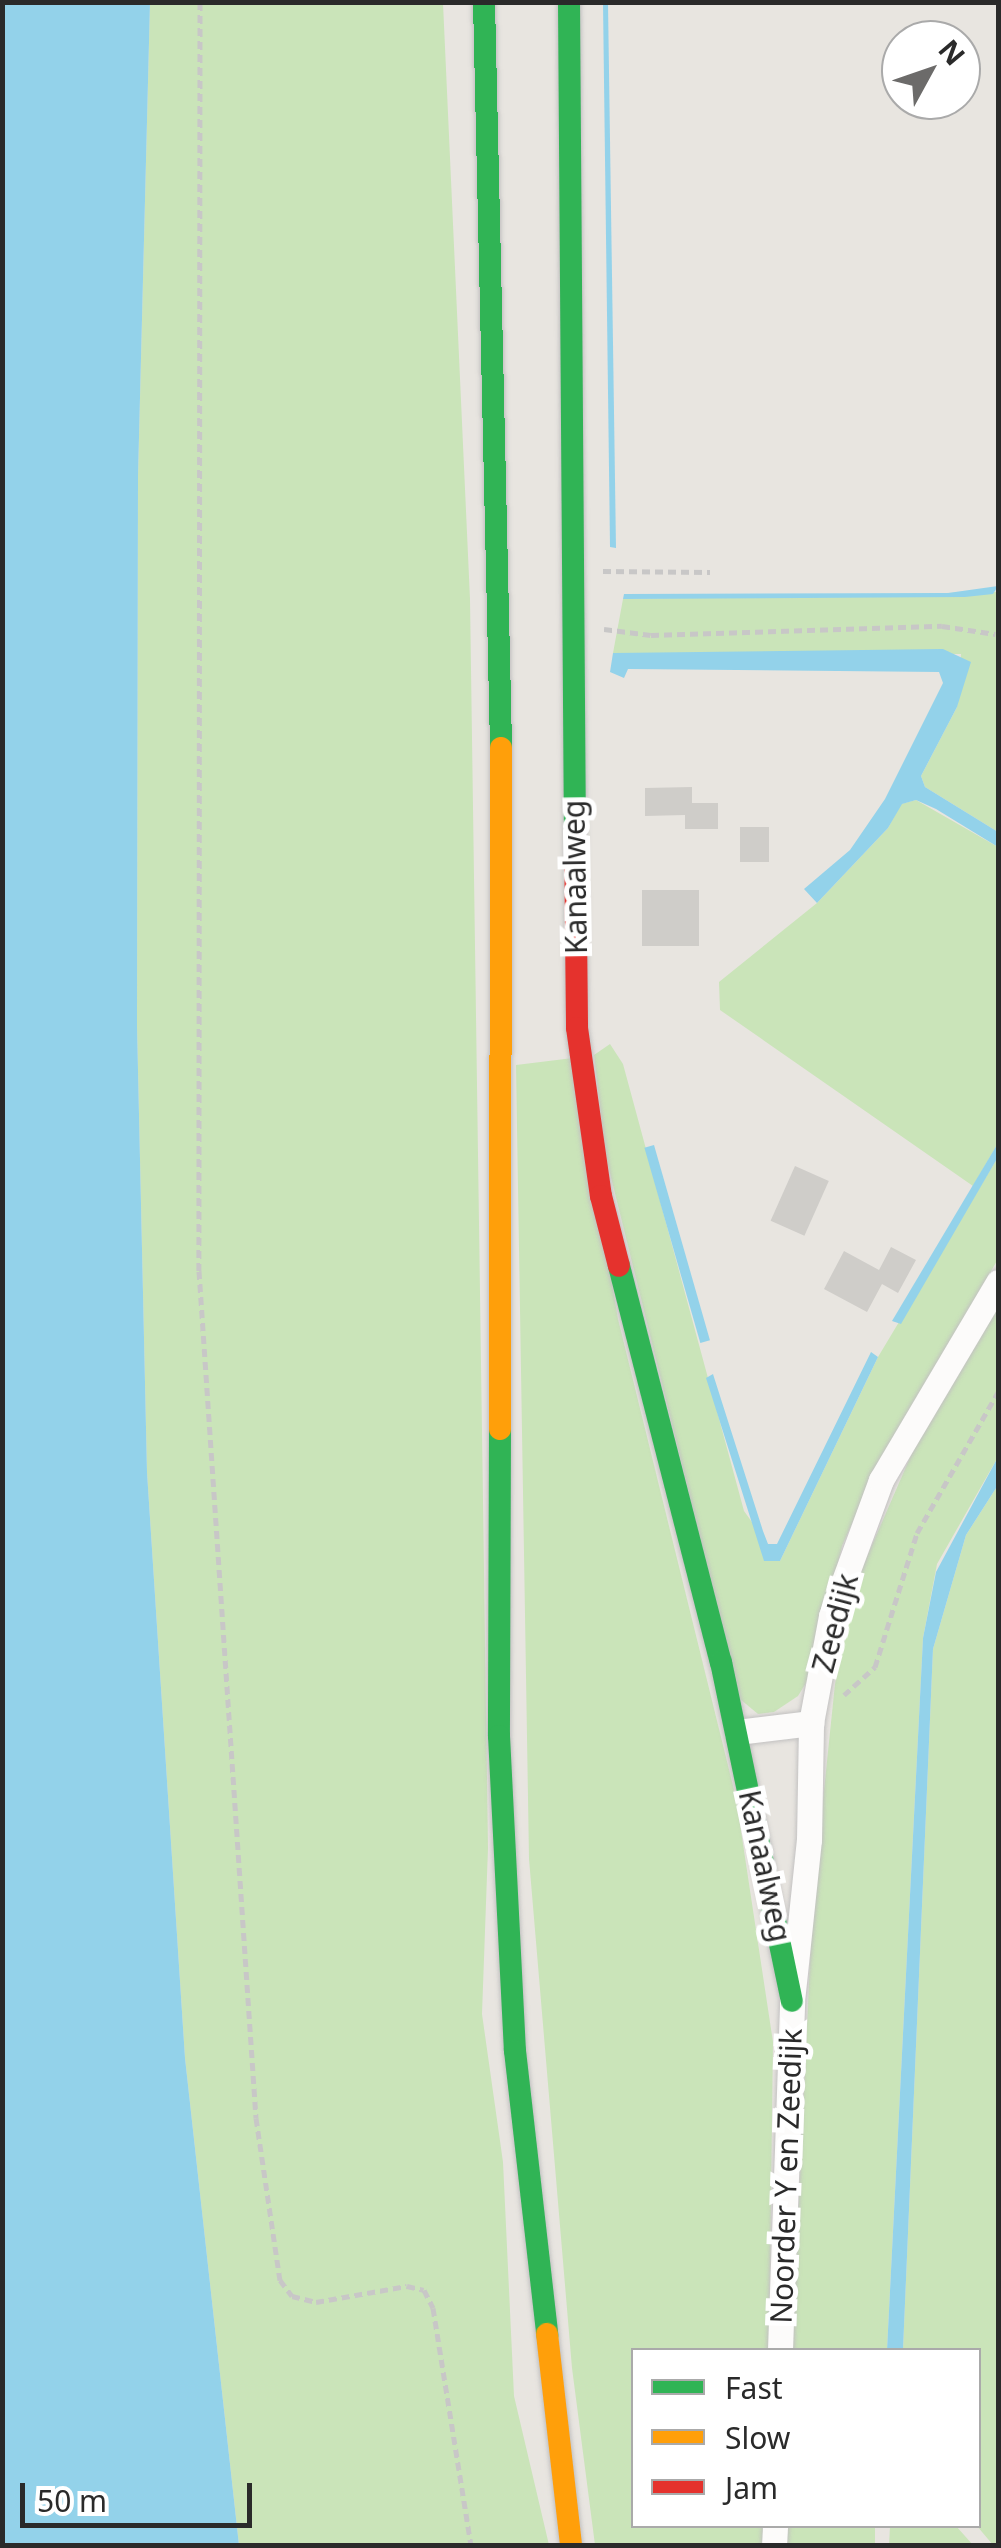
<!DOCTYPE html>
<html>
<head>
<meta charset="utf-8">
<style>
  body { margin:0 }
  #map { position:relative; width:1001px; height:2548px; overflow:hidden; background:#e8e5e0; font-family:"Noto Sans",sans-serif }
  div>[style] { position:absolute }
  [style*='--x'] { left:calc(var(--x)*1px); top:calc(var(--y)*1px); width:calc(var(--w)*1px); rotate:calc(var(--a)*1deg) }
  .green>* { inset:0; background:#cae4b9; transform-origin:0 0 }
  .water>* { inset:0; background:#93d2ea; transform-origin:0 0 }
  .building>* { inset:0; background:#cfcdc9; transform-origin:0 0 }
  .path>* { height:5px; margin-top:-2.5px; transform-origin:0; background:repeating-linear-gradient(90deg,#c8c7c7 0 8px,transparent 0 13px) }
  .roads { filter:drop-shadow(0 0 2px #c2c1c1) drop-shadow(0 0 2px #c2c1c1) }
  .street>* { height:25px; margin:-12.5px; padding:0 12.5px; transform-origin:12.5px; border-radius:12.5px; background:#fcfbfa }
  .fast>* { height:22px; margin:-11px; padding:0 11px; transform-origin:11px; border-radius:11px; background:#30b455 }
  .slow>* { height:22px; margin:-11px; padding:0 11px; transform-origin:11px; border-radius:11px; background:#ff9f0a }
  .jam>* { height:22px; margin:-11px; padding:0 11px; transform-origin:11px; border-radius:11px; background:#e5322d }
  span { translate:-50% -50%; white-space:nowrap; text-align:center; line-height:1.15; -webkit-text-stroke:10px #fff; paint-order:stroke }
  .street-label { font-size:30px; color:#2a2a2a }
  .frame { position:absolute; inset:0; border:5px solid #2a2a2a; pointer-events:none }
  .legend { position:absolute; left:631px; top:2348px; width:350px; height:180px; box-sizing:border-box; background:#fff; border:2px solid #aaa; margin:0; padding:12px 18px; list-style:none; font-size:30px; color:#2a2a2a }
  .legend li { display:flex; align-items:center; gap:20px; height:50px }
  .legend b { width:50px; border:2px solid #aaa }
  .north { position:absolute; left:881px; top:20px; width:100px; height:100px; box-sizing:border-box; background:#fff; border:2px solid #aaa; border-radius:50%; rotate:50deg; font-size:28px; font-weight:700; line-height:40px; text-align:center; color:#2a2a2a }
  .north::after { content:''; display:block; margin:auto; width:35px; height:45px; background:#6c6b6a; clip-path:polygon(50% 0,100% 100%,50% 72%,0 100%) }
  .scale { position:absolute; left:20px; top:2483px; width:232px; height:45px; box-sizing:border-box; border:5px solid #2a2a2a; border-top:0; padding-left:12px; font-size:30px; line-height:35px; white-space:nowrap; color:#2a2a2a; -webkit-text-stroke:8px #fff; paint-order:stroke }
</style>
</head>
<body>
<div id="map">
  <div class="green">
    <i style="clip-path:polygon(150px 3px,443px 3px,470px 599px,488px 1848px,482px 2014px,503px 2162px,514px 2396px,549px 2545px,239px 2545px,185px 2058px,147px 1472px,137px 1025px,138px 477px)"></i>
    <i style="clip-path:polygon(998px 592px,998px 832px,925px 787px,921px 776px,957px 707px,961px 654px,613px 653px,623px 599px)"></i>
    <i style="clip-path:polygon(916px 800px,998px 847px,998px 1143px,973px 1186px,720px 1010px,719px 982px,817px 903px,888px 828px,901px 804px)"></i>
    <i style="clip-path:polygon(610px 1044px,623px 1064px,744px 1511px,780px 1561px,878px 1357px,998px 1157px,998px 1259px,874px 1474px,842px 1546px,812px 1673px,798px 1696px,774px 1712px,758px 1714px,740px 1699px,606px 1157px,594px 1055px)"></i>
    <i style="clip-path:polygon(573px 1058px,618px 1319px,736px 1798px,773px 2042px,769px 2350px,634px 2350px,634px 2526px,764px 2526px,764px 2545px,595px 2545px,572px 2368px,529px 1859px,516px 1065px)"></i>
    <i style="clip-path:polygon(998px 1301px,998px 1457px,937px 1564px,923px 1638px,887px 2350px,792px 2350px,813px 1897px,835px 1684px,852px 1591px,926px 1421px)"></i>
    <i style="clip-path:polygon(998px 1485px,998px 2545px,993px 2545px,977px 2526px,978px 2350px,903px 2350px,933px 1649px,966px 1535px)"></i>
    <i style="left:787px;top:2526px;width:88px;height:20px"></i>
    <i style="clip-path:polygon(890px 2526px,956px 2526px,973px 2545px,889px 2546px)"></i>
  </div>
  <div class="water">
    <i style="clip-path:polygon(3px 2px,150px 3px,138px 477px,137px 1025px,147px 1472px,185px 2058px,239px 2545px,3px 2545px)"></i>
    <i style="clip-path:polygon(603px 3px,608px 3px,616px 548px,610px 547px)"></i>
    <i style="clip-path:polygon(998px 586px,993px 594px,965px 597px,623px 599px,624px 594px,948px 593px)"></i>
    <i style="clip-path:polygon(943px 649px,971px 662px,957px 707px,921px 776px,925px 787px,998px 832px,998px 847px,936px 809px,916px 800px,902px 804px,888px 828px,817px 903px,804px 889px,850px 850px,885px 799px,943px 683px,939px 672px,628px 669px,624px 678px,610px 672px,613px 653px)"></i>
    <i style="clip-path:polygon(998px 1143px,998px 1157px,901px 1324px,892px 1321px)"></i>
    <i style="left:654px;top:1145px;width:203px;height:10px;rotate:74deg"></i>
    <i style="clip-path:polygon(871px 1352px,878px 1357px,780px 1561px,764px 1561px,706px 1378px,713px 1374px,763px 1531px,768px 1544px,777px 1544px)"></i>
    <i style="clip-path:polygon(998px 1457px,998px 1485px,966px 1535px,933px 1649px,903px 2350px,887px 2350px,923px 1638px,936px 1572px)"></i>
  </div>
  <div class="building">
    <i style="clip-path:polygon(692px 787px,692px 803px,718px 803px,718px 829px,685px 829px,685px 815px,645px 816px,645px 788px)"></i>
    <i style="left:769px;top:827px;width:35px;height:29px;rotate:90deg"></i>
    <i style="left:699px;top:890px;width:56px;height:57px;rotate:90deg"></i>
    <i style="left:795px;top:1166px;width:37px;height:60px;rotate:24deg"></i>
    <i style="clip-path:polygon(891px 1247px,916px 1260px,898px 1293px,882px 1284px,867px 1312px,824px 1289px,844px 1251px,879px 1270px)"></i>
  </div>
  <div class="path">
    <i style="--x:200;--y:2;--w:1269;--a:90.05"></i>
    <i style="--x:199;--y:1271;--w:849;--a:86.15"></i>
    <i style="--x:256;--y:2118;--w:164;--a:81.6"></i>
    <i style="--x:280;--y:2280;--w:20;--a:53"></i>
    <i style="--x:292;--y:2296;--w:25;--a:14"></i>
    <i style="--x:316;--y:2302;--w:92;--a:-10"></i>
    <i style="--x:407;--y:2286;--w:17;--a:13"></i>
    <i style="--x:424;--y:2290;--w:20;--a:63"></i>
    <i style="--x:433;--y:2308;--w:241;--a:80.9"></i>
    <i style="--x:603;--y:571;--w:107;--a:0.5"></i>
    <i style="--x:604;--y:629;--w:47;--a:7.3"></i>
    <i style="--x:651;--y:635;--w:291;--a:-1.8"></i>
    <i style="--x:942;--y:626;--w:54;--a:8.6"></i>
    <i style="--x:844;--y:1695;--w:42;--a:-42.1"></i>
    <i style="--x:875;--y:1667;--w:140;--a:-72.6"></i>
    <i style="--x:917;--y:1533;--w:163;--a:-60.1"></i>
  </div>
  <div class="roads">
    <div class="street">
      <i style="--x:737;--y:1732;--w:75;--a:-6.9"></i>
      <i style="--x:780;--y:2350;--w:349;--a:-88"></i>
      <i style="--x:792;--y:2001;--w:162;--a:-84"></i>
      <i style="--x:809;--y:1840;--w:117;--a:-89"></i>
      <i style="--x:811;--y:1723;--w:109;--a:-79.4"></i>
      <i style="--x:831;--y:1616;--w:145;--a:-69.8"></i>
      <i style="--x:881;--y:1480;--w:230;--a:-59.4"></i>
      <i style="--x:774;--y:2546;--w:20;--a:-87"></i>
    </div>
    <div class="fast">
      <i style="--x:484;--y:2;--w:746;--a:88.69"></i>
      <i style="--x:569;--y:2;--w:831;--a:89.59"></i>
      <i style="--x:619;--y:1266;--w:409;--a:75.6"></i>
      <i style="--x:721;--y:1662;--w:346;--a:78.2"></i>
      <i style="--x:500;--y:1429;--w:307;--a:90.2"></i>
      <i style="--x:499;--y:1736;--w:315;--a:87.1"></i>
      <i style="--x:515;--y:2051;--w:285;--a:83.5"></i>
    </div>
    <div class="slow">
      <i style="--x:500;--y:1429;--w:681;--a:-89.92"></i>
      <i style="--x:547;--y:2334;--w:213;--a:83.5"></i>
    </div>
    <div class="jam">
      <i style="--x:575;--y:833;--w:195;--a:89.4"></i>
      <i style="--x:577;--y:1028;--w:170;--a:81.9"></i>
      <i style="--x:601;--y:1196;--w:72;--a:75.6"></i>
    </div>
  </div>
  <div class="street-label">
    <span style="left:575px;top:877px;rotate:-91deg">Kanaalweg</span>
    <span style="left:835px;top:1623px;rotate:-75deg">Zeedijk</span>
    <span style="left:765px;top:1866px;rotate:78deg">Kanaalweg</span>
    <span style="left:786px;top:2176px;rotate:-88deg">Noorder Y en Zeedijk</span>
  </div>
  <div class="frame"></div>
  <ul class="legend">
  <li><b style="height:12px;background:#30b455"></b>Fast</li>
  <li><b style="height:12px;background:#ff9f0a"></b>Slow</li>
  <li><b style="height:12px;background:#e5322d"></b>Jam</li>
  </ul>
  <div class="north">N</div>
  <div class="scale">50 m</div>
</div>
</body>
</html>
